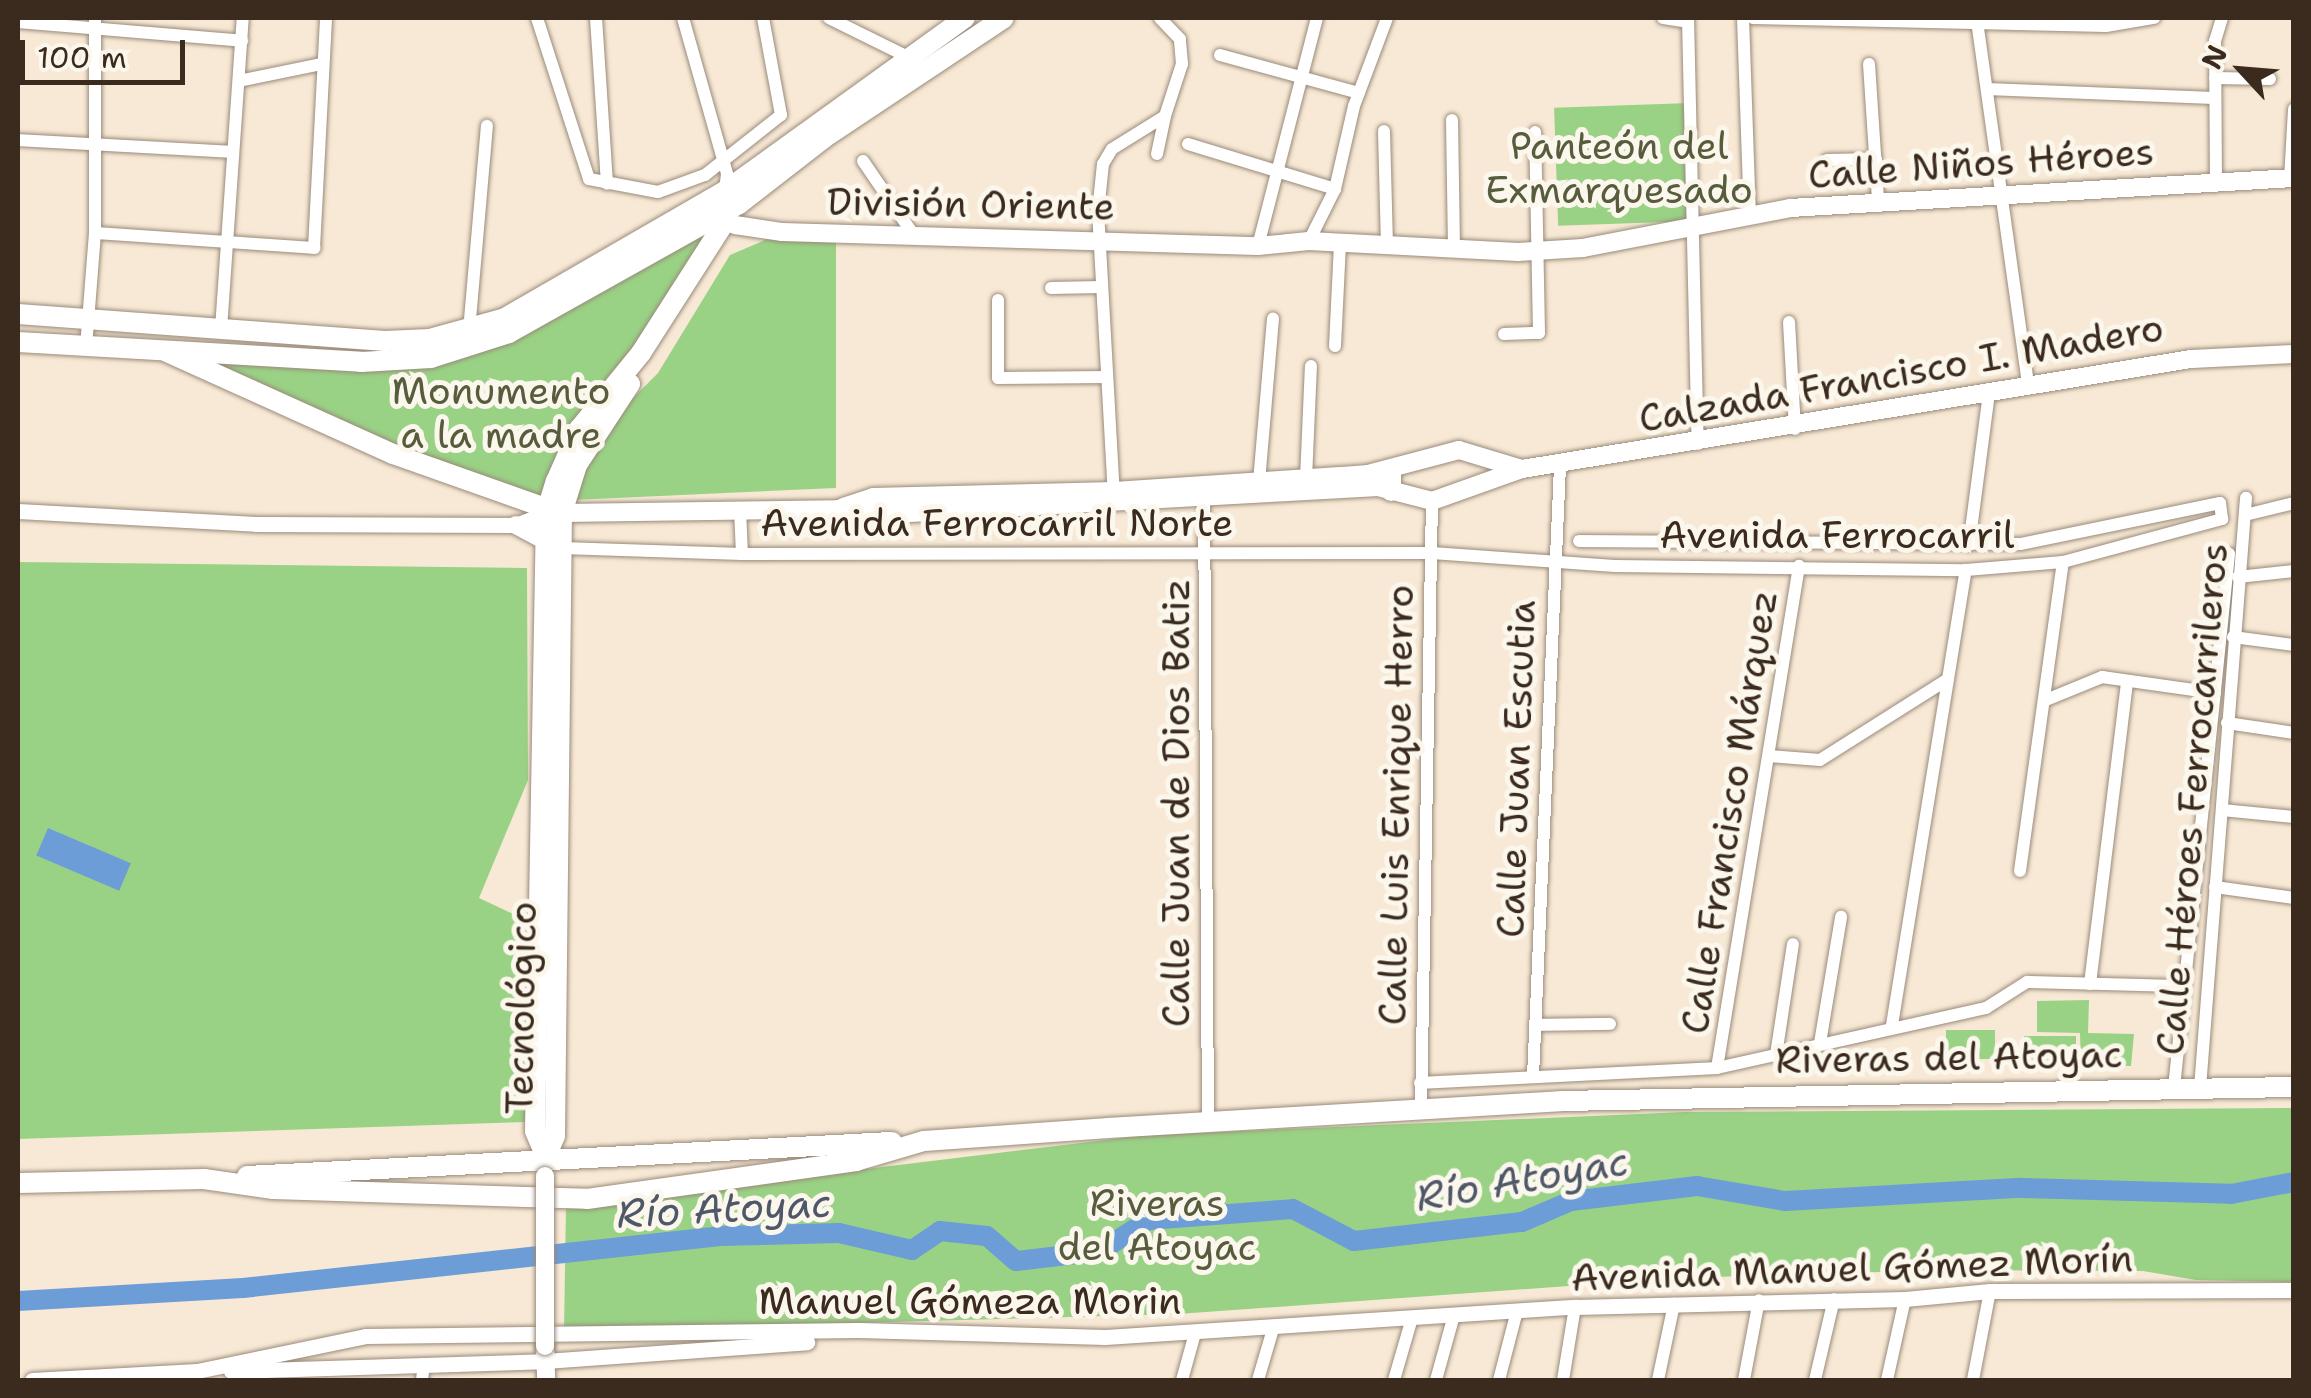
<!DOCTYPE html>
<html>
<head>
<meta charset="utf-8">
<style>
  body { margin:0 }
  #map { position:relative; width:2311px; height:1398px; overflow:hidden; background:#f8e9d6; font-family:"Shantell Sans",sans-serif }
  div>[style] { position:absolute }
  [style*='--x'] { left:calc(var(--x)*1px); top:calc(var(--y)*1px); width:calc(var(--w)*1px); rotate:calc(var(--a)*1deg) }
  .green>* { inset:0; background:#99d285; transform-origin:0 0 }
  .water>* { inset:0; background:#6d9dd7; transform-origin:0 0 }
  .river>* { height:20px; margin:-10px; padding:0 10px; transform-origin:10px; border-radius:10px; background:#6d9dd7 }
  .roads { filter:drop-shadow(0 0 2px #9a8a7a) drop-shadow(0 0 2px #9a8a7a) }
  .minor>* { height:12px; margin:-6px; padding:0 6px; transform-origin:6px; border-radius:6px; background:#fff }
  .tertiary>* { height:15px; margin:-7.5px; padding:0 7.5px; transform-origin:7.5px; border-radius:7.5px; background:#fff }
  .secondary>* { height:18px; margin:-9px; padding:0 9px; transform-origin:9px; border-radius:9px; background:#fff }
  .primary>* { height:20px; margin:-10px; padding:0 10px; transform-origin:10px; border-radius:10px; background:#fff }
  .trunk>* { height:20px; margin:-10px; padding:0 10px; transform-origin:10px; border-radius:10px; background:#fff }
  .bridges { filter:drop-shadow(0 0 2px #9a8a7a) drop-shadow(0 0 2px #9a8a7a) }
  .secondary-bridge>* { height:18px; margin:-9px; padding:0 9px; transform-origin:9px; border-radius:9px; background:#fff }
  span { translate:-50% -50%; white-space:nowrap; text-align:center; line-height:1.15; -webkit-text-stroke:10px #fbf7ec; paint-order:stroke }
  .park-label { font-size:38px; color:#575c3d }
  .street-label { font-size:38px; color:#3b2a1e }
  .water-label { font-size:40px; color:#4f5868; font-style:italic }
  .frame { position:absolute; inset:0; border:20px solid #3b2a1e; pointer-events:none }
  .north { position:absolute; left:2191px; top:20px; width:100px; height:100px; -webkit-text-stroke:8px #fbf7ec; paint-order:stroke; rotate:296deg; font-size:28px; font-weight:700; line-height:40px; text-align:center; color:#3b2a1e }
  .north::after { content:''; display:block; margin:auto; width:35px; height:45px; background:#3b2a1e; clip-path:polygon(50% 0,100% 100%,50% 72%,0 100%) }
  .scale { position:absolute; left:20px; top:40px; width:165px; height:45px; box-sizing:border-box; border:5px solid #3b2a1e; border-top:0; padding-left:12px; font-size:30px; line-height:35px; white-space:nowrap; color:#3b2a1e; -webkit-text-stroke:8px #fbf7ec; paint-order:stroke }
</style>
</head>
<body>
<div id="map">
  <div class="green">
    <i style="left:1690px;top:103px;width:118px;height:136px;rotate:88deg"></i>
    <i style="clip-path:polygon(711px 229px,638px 352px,563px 440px,539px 499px,406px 452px,195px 356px,361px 364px)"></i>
    <i style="clip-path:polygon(772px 237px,836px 241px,836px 488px,572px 500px,606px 425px,658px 373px,730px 255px)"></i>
    <i style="clip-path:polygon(18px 562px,527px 568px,528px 780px,479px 898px,526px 920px,526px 1122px,18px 1139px)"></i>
    <i style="clip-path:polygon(2089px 1000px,2088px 1033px,2134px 1034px,2131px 1066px,2081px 1065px,2080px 1033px,2037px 1032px,2037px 1001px)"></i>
    <i style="left:1946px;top:1030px;width:49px;height:29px"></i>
    <i style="left:2024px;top:1036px;width:52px;height:32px"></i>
    <i style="clip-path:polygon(2293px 1108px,2293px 1282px,2196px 1280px,2143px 1271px,1948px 1270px,1679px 1278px,1178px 1314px,564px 1331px,566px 1205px,1147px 1135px,1685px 1112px)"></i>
  </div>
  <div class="water">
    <i style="left:48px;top:828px;width:90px;height:30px;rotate:23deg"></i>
  </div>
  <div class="river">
    <i style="--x:18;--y:1301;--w:225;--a:-3.3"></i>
    <i style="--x:243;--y:1288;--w:480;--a:-6.2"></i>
    <i style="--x:720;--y:1236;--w:119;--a:-1.4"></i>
    <i style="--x:839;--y:1233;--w:75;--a:13.1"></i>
    <i style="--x:912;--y:1250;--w:34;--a:-34"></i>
    <i style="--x:940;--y:1231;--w:47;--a:6.1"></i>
    <i style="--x:987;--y:1236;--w:38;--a:41"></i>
    <i style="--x:1016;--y:1261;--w:86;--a:-6.7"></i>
    <i style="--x:1101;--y:1251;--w:56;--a:-33.4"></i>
    <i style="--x:1148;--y:1220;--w:145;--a:-4.3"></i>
    <i style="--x:1293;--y:1209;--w:69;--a:27.7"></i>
    <i style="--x:1354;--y:1241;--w:169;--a:-6.5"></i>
    <i style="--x:1522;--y:1222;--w:53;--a:-23.2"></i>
    <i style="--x:1571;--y:1201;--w:127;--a:-6.8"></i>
    <i style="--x:1697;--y:1186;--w:89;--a:9.7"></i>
    <i style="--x:1785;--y:1201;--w:236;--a:-3.2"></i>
    <i style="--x:2021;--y:1188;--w:210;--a:1.6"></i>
    <i style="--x:2231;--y:1194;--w:64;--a:-10.8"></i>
  </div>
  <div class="roads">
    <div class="minor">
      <i style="--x:537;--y:18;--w:169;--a:72.1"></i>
      <i style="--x:589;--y:179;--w:70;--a:10.7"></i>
      <i style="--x:658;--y:192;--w:50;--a:-19.9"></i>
      <i style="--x:705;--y:175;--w:97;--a:-38.3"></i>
      <i style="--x:781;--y:115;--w:99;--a:-100.5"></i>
      <i style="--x:596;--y:18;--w:166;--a:86.2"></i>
      <i style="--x:683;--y:18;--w:162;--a:74.2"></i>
      <i style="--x:727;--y:174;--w:17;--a:97"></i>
      <i style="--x:829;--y:18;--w:88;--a:26.3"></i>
      <i style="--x:1663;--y:18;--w:25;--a:9"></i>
      <i style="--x:1688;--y:18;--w:426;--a:88.7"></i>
      <i style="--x:1743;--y:18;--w:199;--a:88"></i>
      <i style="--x:1753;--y:18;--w:353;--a:1.3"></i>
      <i style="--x:2106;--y:26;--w:49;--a:-9.5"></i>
      <i style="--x:1977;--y:21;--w:368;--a:82"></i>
      <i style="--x:18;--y:22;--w:225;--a:4.8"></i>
      <i style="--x:1220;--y:55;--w:144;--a:15.3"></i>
      <i style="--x:1869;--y:64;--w:136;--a:86.2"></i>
      <i style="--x:2215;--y:78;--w:55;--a:1"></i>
      <i style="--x:239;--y:81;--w:85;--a:-11.6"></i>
      <i style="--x:1987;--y:89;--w:227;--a:2.3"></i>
      <i style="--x:1452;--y:120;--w:130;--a:89.1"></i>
      <i style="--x:1384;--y:131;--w:115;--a:88.5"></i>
      <i style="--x:18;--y:140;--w:215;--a:3.2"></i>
      <i style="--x:1188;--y:144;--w:154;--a:17"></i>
      <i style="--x:1157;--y:154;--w:39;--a:-78"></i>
      <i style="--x:1827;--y:160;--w:49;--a:-1.2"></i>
      <i style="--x:863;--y:161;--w:92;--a:55.6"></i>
      <i style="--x:2290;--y:179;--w:70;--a:-86.7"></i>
      <i style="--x:2216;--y:181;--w:140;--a:-90.4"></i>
      <i style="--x:2215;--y:41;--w:24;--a:-73"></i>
      <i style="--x:95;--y:233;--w:220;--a:3.9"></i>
      <i style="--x:314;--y:248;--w:230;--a:-87"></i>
      <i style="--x:1309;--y:241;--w:58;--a:-63.4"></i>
      <i style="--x:1335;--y:189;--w:85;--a:-77.1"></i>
      <i style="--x:1354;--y:106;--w:94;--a:-69.4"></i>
      <i style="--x:1258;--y:246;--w:236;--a:-75.5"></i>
      <i style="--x:1051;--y:288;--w:50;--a:-1.1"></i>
      <i style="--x:998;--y:300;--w:78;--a:90"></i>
      <i style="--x:998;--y:378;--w:109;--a:-0.5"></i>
      <i style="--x:1789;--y:322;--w:107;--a:86.8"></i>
      <i style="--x:221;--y:329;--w:312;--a:-86"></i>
      <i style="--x:469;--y:331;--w:206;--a:-85"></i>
      <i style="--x:1504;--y:334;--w:35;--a:-2"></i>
      <i style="--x:1539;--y:333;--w:201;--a:-91.1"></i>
      <i style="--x:1335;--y:346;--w:102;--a:-87.2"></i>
      <i style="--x:86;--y:347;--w:114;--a:-85.5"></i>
      <i style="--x:95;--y:233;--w:215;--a:-90"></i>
      <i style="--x:1306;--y:479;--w:113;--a:-87.5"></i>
      <i style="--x:1259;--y:482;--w:164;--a:-85.1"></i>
      <i style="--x:1204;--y:489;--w:633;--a:89.64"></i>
      <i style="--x:1114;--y:497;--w:285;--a:-93.2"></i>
      <i style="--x:1098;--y:212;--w:48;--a:-84.1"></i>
      <i style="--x:1103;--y:164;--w:17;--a:-59"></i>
      <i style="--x:1112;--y:149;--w:62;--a:-31.9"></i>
      <i style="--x:1165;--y:116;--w:55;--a:-71.9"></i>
      <i style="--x:1182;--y:64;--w:25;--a:-95"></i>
      <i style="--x:1180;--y:39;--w:29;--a:-134"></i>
      <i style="--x:740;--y:509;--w:45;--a:87.5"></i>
      <i style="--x:2245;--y:515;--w:50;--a:-13.8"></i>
      <i style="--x:1969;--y:545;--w:152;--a:-82.5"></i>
      <i style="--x:562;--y:548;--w:180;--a:1.9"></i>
      <i style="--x:742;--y:554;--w:690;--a:-0.08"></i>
      <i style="--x:1432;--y:553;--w:183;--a:4.1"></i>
      <i style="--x:1615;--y:566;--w:351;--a:0.7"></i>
      <i style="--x:1966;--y:570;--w:97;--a:-4.7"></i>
      <i style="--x:2063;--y:562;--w:165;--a:-15.1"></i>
      <i style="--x:2222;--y:519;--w:16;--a:-97"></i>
      <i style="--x:2220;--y:503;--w:204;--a:168.4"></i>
      <i style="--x:2020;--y:544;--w:441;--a:-179.6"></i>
      <i style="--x:2238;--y:577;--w:56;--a:-6.1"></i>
      <i style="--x:2233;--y:637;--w:62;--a:7.5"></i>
      <i style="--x:2046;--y:700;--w:61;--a:-22.3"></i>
      <i style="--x:2102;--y:677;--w:114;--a:8.1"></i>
      <i style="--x:2227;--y:723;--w:68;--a:8.5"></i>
      <i style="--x:1769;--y:756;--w:51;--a:4.5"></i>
      <i style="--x:1820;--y:760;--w:151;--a:-32.3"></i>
      <i style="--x:2222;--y:810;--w:72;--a:5.6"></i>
      <i style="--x:2020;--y:871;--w:312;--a:-82.1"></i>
      <i style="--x:2215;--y:887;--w:80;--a:7.9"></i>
      <i style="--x:2090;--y:984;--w:302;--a:-83"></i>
      <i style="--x:1535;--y:1025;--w:75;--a:-0.8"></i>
      <i style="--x:1892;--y:1025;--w:461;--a:-80.8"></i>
      <i style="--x:1820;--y:1043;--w:128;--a:-80.5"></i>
      <i style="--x:1776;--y:1055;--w:112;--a:-81.3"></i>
      <i style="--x:1717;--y:1068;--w:509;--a:-80.72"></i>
      <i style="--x:1533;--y:1077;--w:613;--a:-87.47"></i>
      <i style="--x:1420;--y:1083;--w:297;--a:-2.9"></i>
      <i style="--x:1717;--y:1068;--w:276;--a:-12.6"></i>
      <i style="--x:1986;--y:1008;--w:49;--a:-32.4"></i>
      <i style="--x:2027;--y:982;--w:153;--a:1.5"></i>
      <i style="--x:2174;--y:1088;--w:537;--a:-84.12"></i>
      <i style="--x:2200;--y:1088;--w:592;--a:-85.54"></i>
      <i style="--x:1421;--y:1111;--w:610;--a:-88.97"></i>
      <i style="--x:422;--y:1380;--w:16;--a:-83"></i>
      <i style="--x:1182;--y:1380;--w:49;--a:-74.5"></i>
      <i style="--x:1258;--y:1380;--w:53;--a:-73.6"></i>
      <i style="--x:1394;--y:1380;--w:65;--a:-73.8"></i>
      <i style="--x:1436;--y:1380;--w:67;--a:-74.5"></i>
      <i style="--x:1499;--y:1380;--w:71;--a:-75.4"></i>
      <i style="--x:1563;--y:1380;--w:74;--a:-80.7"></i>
      <i style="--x:1658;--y:1380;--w:78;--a:-78.1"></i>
      <i style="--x:1744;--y:1380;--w:81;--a:-79.4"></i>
      <i style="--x:1815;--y:1380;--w:83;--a:-76.8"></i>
      <i style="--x:1887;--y:1380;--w:83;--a:-77.5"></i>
      <i style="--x:1973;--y:1380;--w:91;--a:-79.2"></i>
    </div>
    <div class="tertiary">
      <i style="--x:18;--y:511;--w:238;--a:3.1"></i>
      <i style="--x:256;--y:524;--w:260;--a:0.2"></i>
      <i style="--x:516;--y:525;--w:32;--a:-22"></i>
      <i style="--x:231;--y:1371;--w:314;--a:-1.8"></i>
      <i style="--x:545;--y:1361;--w:263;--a:-4.1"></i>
      <i style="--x:32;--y:1380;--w:165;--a:-3.1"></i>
      <i style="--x:197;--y:1371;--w:173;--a:-11.7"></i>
      <i style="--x:366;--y:1336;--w:491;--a:-0.7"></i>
      <i style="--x:857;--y:1330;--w:248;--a:1.6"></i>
      <i style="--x:1105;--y:1337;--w:471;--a:-3.7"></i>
      <i style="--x:1575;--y:1307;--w:330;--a:-1.4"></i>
      <i style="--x:1905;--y:1299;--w:85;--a:-5.4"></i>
      <i style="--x:1990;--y:1291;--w:304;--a:-0.2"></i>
    </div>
    <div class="secondary">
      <i style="--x:735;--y:225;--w:48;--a:8.5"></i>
      <i style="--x:782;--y:232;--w:476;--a:1.7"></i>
      <i style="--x:1258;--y:246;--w:51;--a:-5.6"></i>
      <i style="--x:1309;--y:241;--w:209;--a:3"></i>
      <i style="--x:1518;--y:252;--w:65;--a:-3.5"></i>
      <i style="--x:1583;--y:248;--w:211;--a:-10.9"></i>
      <i style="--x:1790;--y:208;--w:505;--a:-3.41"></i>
      <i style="--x:843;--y:507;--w:32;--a:-18"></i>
      <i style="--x:873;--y:497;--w:241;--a:-1.4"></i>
      <i style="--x:1114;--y:491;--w:255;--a:-3.8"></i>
      <i style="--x:1368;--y:474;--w:94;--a:-14.8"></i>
      <i style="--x:1459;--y:450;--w:66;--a:16.8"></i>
      <i style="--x:562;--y:513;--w:276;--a:-0.8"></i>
      <i style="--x:838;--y:509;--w:36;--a:10"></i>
      <i style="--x:873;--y:515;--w:506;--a:-3.17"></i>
      <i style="--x:1378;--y:487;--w:56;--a:14.5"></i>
      <i style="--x:1432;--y:501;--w:96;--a:-19.6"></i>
      <i style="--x:1522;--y:469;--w:678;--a:-9.34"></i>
      <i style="--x:2191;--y:359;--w:103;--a:-2.8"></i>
      <i style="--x:516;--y:525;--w:34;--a:28"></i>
      <i style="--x:545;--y:1346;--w:34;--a:88"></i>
    </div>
    <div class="primary">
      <i style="--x:739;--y:204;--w:108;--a:-37.8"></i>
      <i style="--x:824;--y:138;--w:216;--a:-33.7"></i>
      <i style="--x:167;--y:352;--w:248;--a:24.3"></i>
      <i style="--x:393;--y:454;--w:177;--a:19.5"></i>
      <i style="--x:1391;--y:491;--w:21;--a:-90"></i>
      <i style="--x:546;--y:1157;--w:28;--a:-113"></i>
      <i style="--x:535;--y:1131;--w:618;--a:-88.98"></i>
      <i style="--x:546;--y:513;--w:34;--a:-73"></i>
      <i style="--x:556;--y:481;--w:57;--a:-66.1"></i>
      <i style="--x:579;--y:429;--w:98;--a:-50.8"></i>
      <i style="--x:641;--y:353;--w:154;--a:-57.4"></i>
      <i style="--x:724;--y:223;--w:32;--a:-88"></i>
      <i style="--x:725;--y:191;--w:296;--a:-35.8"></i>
      <i style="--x:546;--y:1157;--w:23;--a:-67"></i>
      <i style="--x:555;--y:1136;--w:623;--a:-89.36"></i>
      <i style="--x:562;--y:513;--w:50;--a:-72.6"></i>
      <i style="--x:577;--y:465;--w:97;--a:-56.8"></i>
      <i style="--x:247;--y:1176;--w:646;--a:-3.02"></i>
      <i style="--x:18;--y:1183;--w:186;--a:-1.2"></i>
      <i style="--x:204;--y:1179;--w:70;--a:8.2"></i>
      <i style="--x:273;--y:1189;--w:314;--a:1.8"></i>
      <i style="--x:587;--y:1199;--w:272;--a:-8"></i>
      <i style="--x:856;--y:1161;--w:71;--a:-16.4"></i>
      <i style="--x:924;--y:1141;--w:185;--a:-4"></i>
      <i style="--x:1109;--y:1128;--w:454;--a:-3.4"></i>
      <i style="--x:1562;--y:1101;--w:732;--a:-1.1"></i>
    </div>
    <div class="trunk">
      <i style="--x:18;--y:314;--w:368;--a:4.2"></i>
      <i style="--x:385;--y:341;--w:45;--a:-2.5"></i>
      <i style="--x:430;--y:339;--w:78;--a:-15.6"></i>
      <i style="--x:505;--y:318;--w:254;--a:-30"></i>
      <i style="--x:18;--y:342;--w:344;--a:3.3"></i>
      <i style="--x:361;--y:362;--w:70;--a:-3.3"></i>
      <i style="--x:431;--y:358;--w:82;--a:-17.8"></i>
      <i style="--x:509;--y:333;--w:264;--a:-29.3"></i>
    </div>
  </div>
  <div class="bridges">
    <div class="secondary-bridge">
      <i style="--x:545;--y:1346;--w:170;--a:-90"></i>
    </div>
  </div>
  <div class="park-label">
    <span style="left:1619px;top:168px">Panteón del<br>Exmarquesado</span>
    <span style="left:501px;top:413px">Monumento<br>a la madre</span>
    <span style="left:1157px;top:1225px">Riveras<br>del Atoyac</span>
  </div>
  <div class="street-label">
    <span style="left:1981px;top:163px;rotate:-4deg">Calle Niños Héroes</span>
    <span style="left:971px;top:204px;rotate:1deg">División Oriente</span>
    <span style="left:1901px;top:373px;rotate:-10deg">Calzada Francisco I. Madero</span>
    <span style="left:997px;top:523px">Avenida Ferrocarril Norte</span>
    <span style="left:1837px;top:535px">Avenida Ferrocarril</span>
    <span style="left:1516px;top:769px;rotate:-88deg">Calle Juan Escutia</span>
    <span style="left:2192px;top:799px;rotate:-85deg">Calle Héroes Ferrocarrileros</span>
    <span style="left:1176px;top:803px;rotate:-90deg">Calle Juan de Dios Batiz</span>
    <span style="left:1396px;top:805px;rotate:-89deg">Calle Luis Enrique Herro</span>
    <span style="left:1729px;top:812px;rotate:-81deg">Calle Francisco Márquez</span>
    <span style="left:521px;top:1008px;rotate:-89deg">Tecnológico</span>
    <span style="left:1949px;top:1057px;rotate:-1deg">Riveras del Atoyac</span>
    <span style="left:1852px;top:1268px;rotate:-2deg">Avenida Manuel Gómez Morín</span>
    <span style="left:970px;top:1301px">Manuel Gómeza Morin</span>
  </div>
  <div class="water-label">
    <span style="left:1522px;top:1179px;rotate:-10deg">Río Atoyac</span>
    <span style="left:724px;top:1208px;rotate:-3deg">Río Atoyac</span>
  </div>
  <div class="frame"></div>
  <div class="north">N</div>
  <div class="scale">100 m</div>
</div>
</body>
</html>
